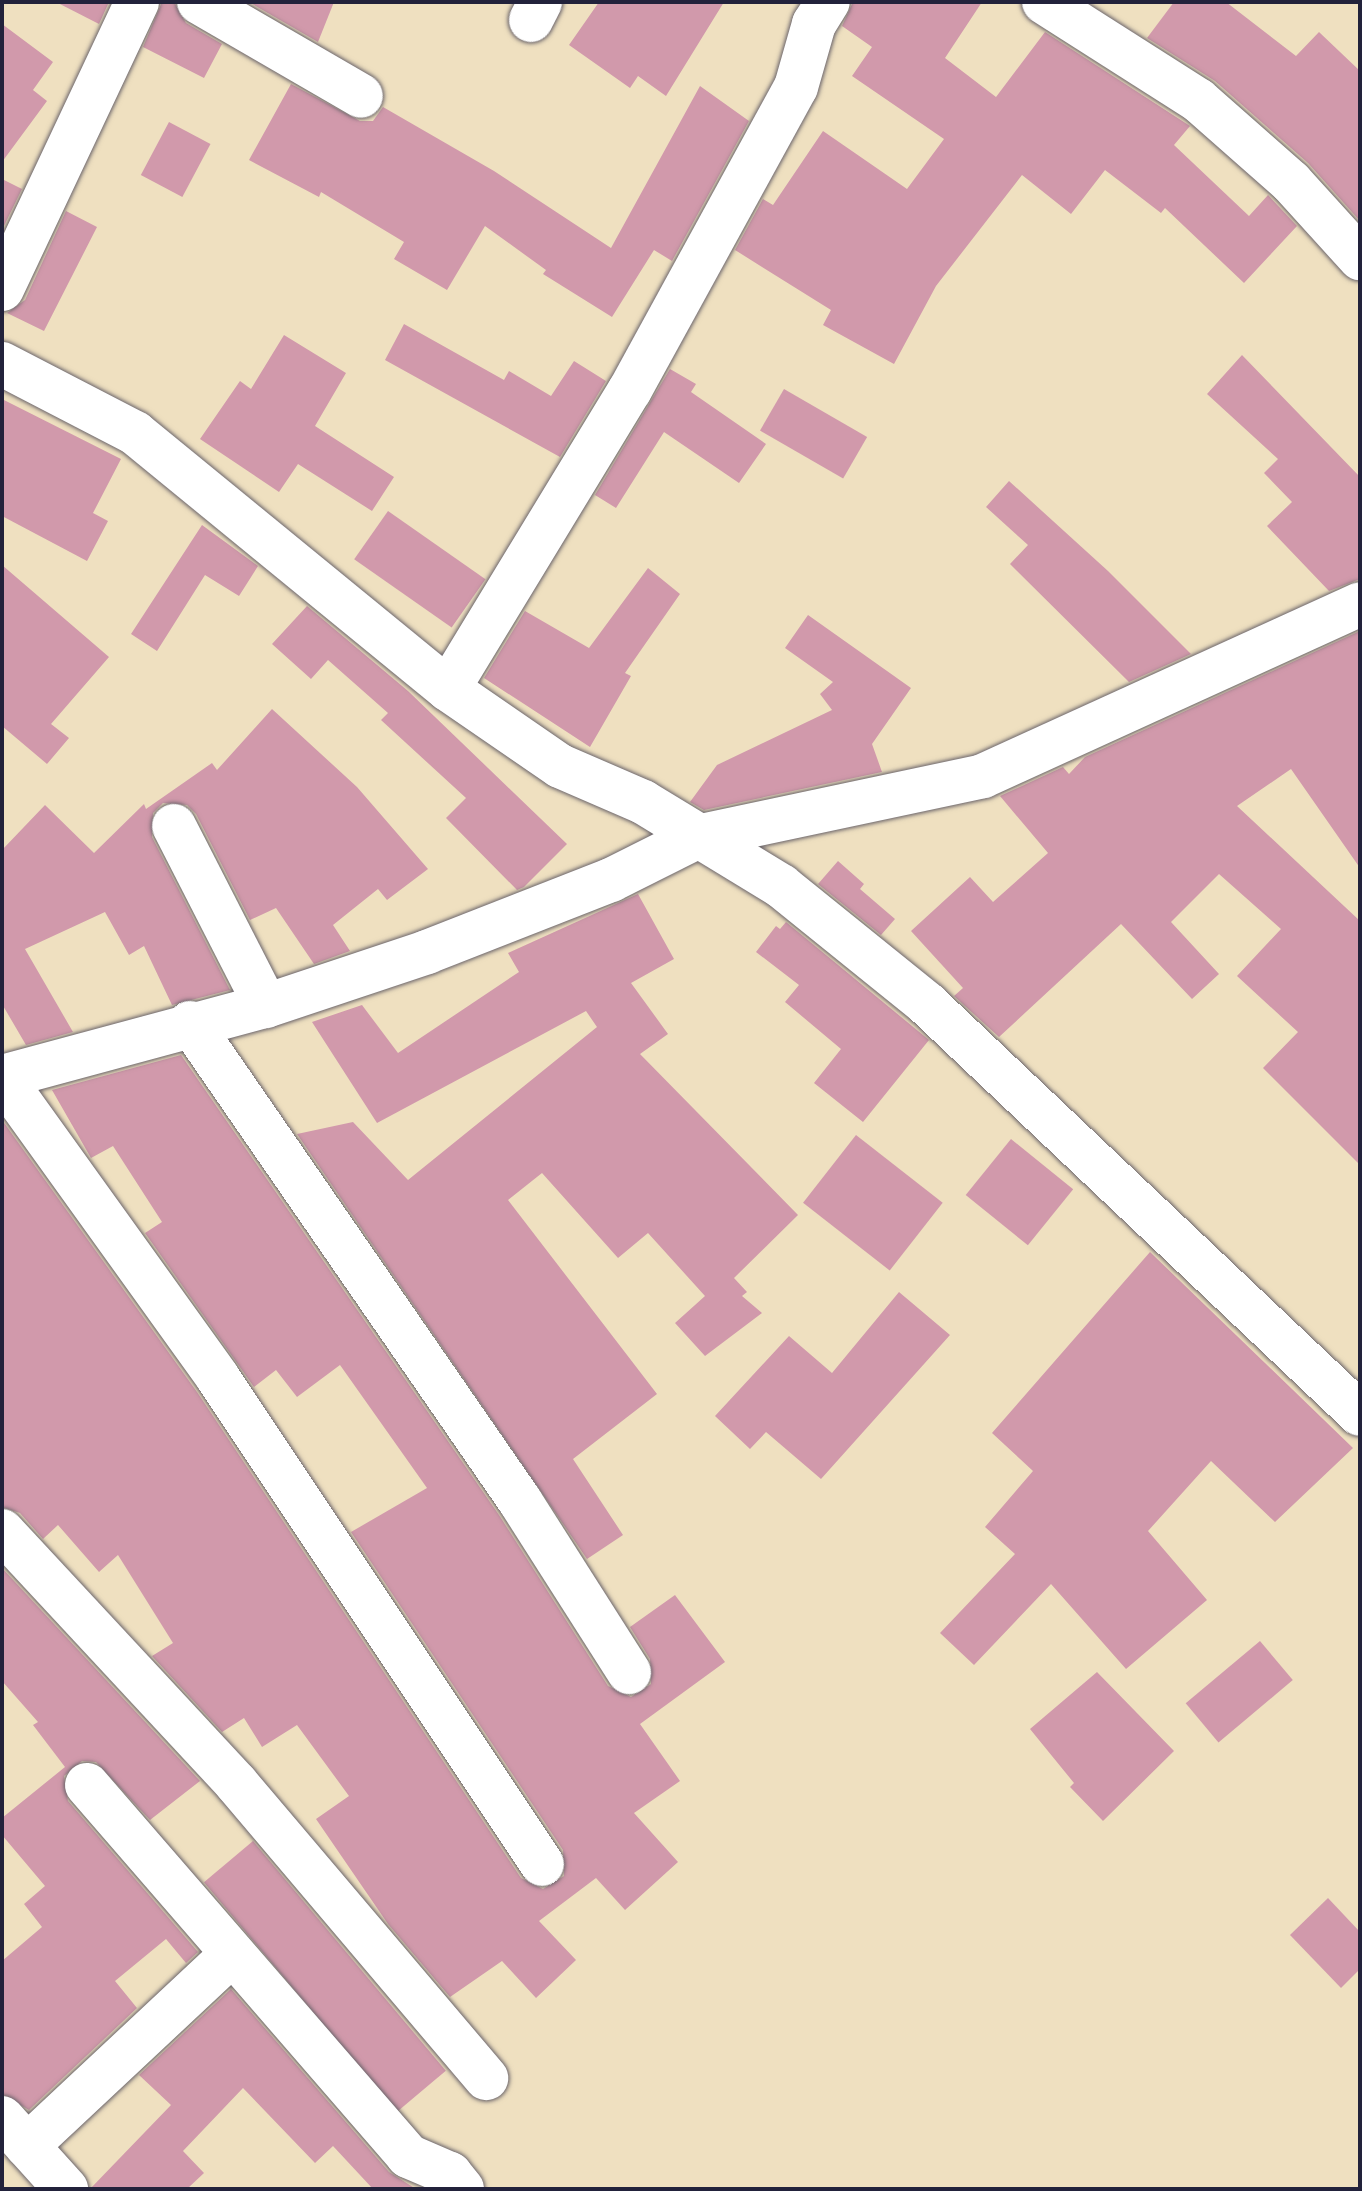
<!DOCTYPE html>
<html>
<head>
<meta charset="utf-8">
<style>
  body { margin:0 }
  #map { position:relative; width:1362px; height:2191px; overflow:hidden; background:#efe0c0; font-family:Mynerve,sans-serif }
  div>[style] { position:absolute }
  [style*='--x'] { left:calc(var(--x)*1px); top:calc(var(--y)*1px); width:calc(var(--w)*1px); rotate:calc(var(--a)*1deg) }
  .building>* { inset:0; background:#d199ab; transform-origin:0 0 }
  .roads { filter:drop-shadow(0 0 2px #6a646a) drop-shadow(0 0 2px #6a646a) }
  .minor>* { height:44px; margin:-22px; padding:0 22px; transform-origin:22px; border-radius:22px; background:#fff }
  span { translate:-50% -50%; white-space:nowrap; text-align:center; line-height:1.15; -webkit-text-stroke:8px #f7f3e8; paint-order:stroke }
  .frame { position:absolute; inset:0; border:4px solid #22223b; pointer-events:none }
</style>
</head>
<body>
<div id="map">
  <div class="building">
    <i style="clip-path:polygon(56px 2px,109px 2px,99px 24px)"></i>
    <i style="clip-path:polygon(162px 2px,174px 2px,186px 23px,222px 44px,204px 78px,143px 47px)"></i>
    <i style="clip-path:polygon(249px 2px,334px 2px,318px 42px)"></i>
    <i style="clip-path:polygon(599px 2px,724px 2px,666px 96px,638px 76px,630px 88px,569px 45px)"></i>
    <i style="clip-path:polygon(853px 2px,982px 2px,945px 58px,996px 97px,1045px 32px,1190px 126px,1174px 145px,1249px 216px,1268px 195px,1297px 226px,1244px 283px,1165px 208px,1161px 213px,1105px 170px,1071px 214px,1022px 175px,936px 286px,894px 364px,823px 325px,831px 310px,735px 250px,763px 199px,773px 205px,823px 131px,907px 189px,944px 139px,852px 76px,872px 47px,842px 26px)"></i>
    <i style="clip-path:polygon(1174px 2px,1226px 2px,1296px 56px,1319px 32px,1360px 71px,1360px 221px,1308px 163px,1215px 81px,1147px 38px)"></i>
    <i style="clip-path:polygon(2px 24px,53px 62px,33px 90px,47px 101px,2px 162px)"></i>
    <i style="clip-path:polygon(291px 84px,360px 121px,373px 121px,383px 107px,494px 171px,611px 248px,700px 86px,749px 121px,672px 261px,654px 250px,612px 317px,543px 274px,546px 270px,485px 226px,447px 290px,394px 259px,404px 242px,321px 192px,319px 197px,249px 160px)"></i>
    <i style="left:169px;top:122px;width:47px;height:60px;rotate:28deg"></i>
    <i style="clip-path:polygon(2px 179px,22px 189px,2px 230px)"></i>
    <i style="clip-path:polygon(66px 211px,97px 227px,44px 331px,7px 313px,25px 300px)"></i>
    <i style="clip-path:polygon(404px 324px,504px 380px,509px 371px,551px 396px,574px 361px,606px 381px,560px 457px,385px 360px)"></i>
    <i style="clip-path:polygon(284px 335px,346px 373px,315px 426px,394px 477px,372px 511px,298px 464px,279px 492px,200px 439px,240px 381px,251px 389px)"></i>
    <i style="clip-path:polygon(1242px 355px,1360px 477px,1360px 579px,1329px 591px,1267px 526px,1292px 502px,1264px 473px,1278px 459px,1207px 394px)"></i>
    <i style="clip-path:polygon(670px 369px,696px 384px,691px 392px,766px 444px,739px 483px,664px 432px,616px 508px,595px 495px)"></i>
    <i style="left:784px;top:389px;width:96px;height:48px;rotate:30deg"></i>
    <i style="clip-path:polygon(2px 399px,121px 459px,93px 513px,108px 521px,87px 561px,2px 516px)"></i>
    <i style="clip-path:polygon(1009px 481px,1108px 571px,1191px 654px,1129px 682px,1010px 564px,1028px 545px,986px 507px)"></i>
    <i style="left:388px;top:511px;width:119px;height:59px;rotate:35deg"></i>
    <i style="clip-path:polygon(202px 525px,258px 566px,239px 596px,205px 575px,157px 651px,131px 634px)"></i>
    <i style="clip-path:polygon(2px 565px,109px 657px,51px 724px,69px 738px,47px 764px,2px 726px)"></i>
    <i style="clip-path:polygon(648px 568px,680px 594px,625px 673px,631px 676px,590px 747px,484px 678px,525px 611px,589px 648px)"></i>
    <i style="clip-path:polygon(307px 606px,408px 691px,567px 844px,524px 887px,517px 890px,446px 818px,466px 798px,381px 720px,388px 713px,328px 660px,311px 679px,272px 644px)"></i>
    <i style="clip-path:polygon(808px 615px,911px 688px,872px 744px,882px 772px,704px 810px,690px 802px,717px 765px,832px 710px,820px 694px,833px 682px,785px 648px)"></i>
    <i style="clip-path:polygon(1360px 631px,1360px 868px,1291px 769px,1237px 806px,1360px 921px,1360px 1165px,1263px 1068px,1298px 1032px,1237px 976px,1281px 929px,1219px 874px,1171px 922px,1219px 974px,1192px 999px,1121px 924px,999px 1037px,954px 996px,963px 988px,911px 931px,970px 877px,993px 902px,1048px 853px,1000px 796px,1063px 767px,1069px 774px,1085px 757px)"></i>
    <i style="clip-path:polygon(272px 709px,357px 787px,428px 869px,387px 900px,378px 889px,333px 925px,350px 951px,314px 964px,276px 908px,250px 920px,196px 814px,187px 805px,163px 803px,153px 813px,152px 837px,230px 990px,172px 1005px,144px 946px,129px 955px,105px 912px,25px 949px,73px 1032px,26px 1045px,2px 1004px,2px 850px,45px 805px,94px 853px,144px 804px,146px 809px,212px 763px,217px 770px)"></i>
    <i style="clip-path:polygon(838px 861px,864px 884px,860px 889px,895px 919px,881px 935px,818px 884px)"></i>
    <i style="clip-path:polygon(638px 894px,674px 959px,631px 983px,668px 1034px,640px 1054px,798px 1215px,734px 1278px,747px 1292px,742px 1296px,762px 1313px,705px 1356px,675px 1323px,705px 1296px,648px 1233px,618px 1258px,542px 1173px,508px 1200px,657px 1394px,573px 1459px,623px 1535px,587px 1559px,297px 1134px,353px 1122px,408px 1180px,597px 1027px,586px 1011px,377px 1123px,312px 1022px,362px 1005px,398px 1053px,519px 972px,508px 953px)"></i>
    <i style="clip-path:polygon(786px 922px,929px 1040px,863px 1122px,814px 1083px,841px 1049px,785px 1002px,799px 985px,756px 952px,776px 926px,780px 929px)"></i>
    <i style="clip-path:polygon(181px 1055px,499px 1515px,608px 1686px,631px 1697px,651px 1684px,650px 1659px,630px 1627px,675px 1595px,725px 1662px,640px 1724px,680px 1781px,634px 1813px,678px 1862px,625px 1910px,596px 1878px,539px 1921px,576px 1960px,536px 1998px,502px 1961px,450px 1997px,388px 1924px,316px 1819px,349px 1796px,297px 1725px,262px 1747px,244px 1718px,222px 1732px,152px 1656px,173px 1643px,118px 1555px,99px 1572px,58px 1525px,43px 1539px,20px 1513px,2px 1507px,2px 1120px,197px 1392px,521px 1878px,543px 1889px,564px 1876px,563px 1850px,351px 1532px,427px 1488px,340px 1365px,297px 1397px,276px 1370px,254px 1387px,145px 1233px,162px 1222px,113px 1146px,91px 1158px,52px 1090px)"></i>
    <i style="left:856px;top:1135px;width:110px;height:86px;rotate:38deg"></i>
    <i style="left:1011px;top:1139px;width:80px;height:72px;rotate:39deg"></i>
    <i style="clip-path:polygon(1150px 1252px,1353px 1448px,1275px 1522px,1211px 1461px,1148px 1531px,1207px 1600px,1126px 1669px,1051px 1584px,974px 1665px,940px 1633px,1015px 1554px,985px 1527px,1033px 1471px,992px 1433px)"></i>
    <i style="clip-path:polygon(899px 1292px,950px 1335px,821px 1479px,766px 1432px,750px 1449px,715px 1416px,789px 1336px,832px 1373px)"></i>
    <i style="clip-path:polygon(2px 1568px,200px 1781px,150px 1820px,96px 1762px,82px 1761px,64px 1776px,68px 1801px,198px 1952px,186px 1963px,166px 1939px,115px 1981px,137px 2008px,29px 2110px,2px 2094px,2px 1961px,42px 1927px,24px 1904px,45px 1886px,2px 1835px,2px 1818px,65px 1767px,33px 1725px,38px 1722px,2px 1681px)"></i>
    <i style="left:1260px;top:1641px;width:51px;height:97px;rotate:50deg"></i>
    <i style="clip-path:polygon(1097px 1672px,1174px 1751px,1103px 1821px,1070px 1787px,1074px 1783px,1030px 1729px)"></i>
    <i style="left:253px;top:1841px;width:300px;height:64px;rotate:50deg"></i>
    <i style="clip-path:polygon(1328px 1898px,1360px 1932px,1360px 1969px,1341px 1988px,1290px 1935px)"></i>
    <i style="clip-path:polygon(231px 1989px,389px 2172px,416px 2189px,373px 2189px,333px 2146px,315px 2163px,243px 2088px,183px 2151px,204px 2173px,187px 2189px,90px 2189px,171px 2105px,139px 2075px)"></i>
  </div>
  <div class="roads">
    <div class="minor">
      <i style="--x:199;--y:2;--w:187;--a:30.1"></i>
      <i style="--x:1044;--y:2;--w:183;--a:32.5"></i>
      <i style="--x:1198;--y:100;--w:124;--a:41.4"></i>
      <i style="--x:1291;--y:182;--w:103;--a:47.8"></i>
      <i style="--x:531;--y:20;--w:20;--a:-63"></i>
      <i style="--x:2;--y:289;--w:317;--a:-64.8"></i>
      <i style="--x:2;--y:364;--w:150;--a:27.4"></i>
      <i style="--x:135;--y:433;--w:404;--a:39.3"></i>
      <i style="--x:448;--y:689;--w:136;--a:34.5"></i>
      <i style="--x:560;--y:766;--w:90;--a:23.4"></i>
      <i style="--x:643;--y:802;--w:162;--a:31.3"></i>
      <i style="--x:781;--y:886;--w:188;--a:38.9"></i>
      <i style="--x:927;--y:1004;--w:596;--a:43.44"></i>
      <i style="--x:448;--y:689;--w:350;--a:-58.7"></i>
      <i style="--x:630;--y:390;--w:345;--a:-61.3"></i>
      <i style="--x:796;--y:87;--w:66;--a:-74.1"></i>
      <i style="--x:814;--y:24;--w:26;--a:-58"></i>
      <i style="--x:174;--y:826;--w:202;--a:62.9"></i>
      <i style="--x:190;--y:1023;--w:581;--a:55.38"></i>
      <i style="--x:520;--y:1501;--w:203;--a:57.5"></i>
      <i style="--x:2;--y:1077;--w:273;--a:-15.1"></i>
      <i style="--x:266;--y:1006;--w:170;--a:-18.5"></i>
      <i style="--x:427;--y:952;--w:198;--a:-21.4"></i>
      <i style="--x:611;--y:880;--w:96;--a:-26.6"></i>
      <i style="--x:697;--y:837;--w:292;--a:-12"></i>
      <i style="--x:983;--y:776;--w:414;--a:-24.5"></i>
      <i style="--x:2;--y:1077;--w:370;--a:54.3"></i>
      <i style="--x:218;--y:1378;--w:584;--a:56.31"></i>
      <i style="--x:2;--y:1531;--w:344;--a:47.1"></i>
      <i style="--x:236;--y:1783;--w:387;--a:49.7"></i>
      <i style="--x:87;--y:1785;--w:491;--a:49.1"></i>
      <i style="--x:408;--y:2156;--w:46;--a:23.2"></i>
      <i style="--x:450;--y:2174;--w:19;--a:51"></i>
      <i style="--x:2;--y:2118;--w:96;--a:48"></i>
      <i style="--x:27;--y:2146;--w:278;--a:-43.1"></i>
    </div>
  </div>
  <div class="frame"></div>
</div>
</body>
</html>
